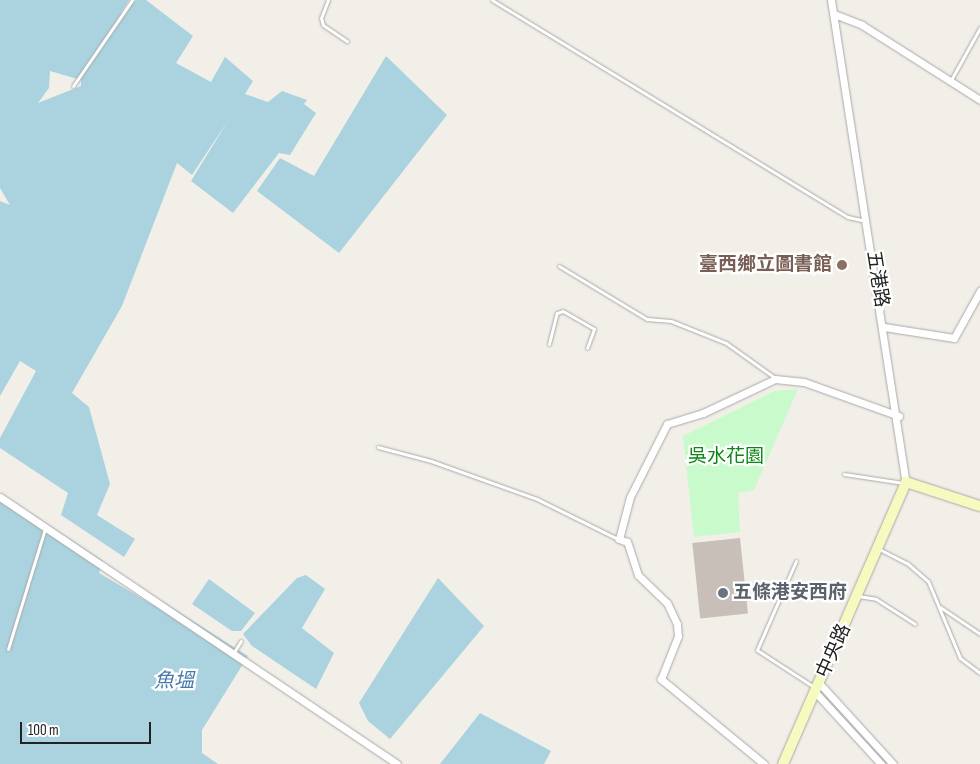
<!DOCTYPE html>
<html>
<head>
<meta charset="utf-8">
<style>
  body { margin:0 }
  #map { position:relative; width:980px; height:764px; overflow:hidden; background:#f2efe9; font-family:"Sofia Sans Condensed","Noto Sans TC",sans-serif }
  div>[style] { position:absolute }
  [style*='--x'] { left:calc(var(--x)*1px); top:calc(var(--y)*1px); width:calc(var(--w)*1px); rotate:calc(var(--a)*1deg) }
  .park>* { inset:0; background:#c8facc }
  .water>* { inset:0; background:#aad3df }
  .building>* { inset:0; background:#c7bfb8; transform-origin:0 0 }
  .roads { filter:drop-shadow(0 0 1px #a9a9a9) drop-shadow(0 0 1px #a9a9a9) }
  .lane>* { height:3px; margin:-1.5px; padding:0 1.5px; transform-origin:1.5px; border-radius:1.5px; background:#fff }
  .street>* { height:7px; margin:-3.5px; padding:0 3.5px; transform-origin:3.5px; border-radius:3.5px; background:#fff }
  .secondary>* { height:10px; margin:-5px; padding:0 5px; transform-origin:5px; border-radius:5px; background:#f7fabf }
  .dots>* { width:14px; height:14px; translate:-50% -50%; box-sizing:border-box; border:2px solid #fff; border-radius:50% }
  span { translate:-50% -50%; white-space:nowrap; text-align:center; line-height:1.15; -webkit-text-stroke:4.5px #fff; paint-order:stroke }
  .education-label { font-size:19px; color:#785e54; font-weight:700 }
  .right { translate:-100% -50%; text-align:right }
  .street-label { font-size:19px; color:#222 }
  .park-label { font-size:19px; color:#0c8416 }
  .worship-label { font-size:19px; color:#5b616d; font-weight:700 }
  .left { translate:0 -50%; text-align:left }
  .water-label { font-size:20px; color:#4a7aab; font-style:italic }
  .scale { position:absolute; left:20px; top:722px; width:131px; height:22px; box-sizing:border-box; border:2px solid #222; border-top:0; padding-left:6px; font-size:15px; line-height:18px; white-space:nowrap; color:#222; -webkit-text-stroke:4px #fff; paint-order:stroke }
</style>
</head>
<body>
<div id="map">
  <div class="park">
    <i style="clip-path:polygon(798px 389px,754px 490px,738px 493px,740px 532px,694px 537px,683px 436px,774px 391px)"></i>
  </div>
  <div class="water">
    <i style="clip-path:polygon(evenodd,0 0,129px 0,120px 14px,136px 0,146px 0,193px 36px,176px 63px,211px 82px,225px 57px,253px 81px,245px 94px,268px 102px,282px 91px,307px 100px,304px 104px,316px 113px,290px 155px,279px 153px,233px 213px,191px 181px,229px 119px,192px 175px,177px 163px,122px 306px,72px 393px,89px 407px,110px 484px,97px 515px,135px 539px,124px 557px,61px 515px,68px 493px,0 448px,0 438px,36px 371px,20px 361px,0 396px,0 201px,10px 205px,0 188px,0 0,50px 71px,81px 80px,81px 86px,38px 103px,49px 88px,50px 71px)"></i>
    <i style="clip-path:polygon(386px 56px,447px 115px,339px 253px,257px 191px,280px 158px,314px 176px)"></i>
    <i style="clip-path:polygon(0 493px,103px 561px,99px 573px,155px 606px,160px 600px,248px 656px,202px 730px,202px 753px,218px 764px,0 764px)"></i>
    <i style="clip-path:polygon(306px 575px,325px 589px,302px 628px,334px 653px,316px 689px,252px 646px,243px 634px,297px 578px)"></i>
    <i style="clip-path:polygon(438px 578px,484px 626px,390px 739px,368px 721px,359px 703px)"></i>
    <i style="clip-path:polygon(209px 579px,255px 613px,241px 631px,232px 631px,192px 604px)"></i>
    <i style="clip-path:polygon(480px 713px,551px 751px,544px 764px,440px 764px)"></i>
  </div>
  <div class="building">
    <i style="left:740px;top:538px;width:76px;height:48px;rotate:84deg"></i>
  </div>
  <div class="roads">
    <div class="lane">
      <i style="--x:328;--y:0;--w:19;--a:111"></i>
      <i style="--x:321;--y:18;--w:7;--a:74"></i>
      <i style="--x:323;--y:25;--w:29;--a:34"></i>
      <i style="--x:492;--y:0;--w:417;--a:31.4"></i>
      <i style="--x:848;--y:217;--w:17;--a:13"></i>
      <i style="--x:951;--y:80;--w:60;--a:-60.9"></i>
      <i style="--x:73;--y:86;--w:104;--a:-55.5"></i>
      <i style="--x:559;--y:266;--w:103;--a:31.1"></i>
      <i style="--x:647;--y:319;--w:24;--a:5"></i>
      <i style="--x:671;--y:321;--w:59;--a:21.8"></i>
      <i style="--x:726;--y:343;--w:60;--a:35.5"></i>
      <i style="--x:549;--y:344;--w:32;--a:-76"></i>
      <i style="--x:557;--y:313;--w:6;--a:-18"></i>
      <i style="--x:563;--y:311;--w:36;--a:30"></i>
      <i style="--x:594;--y:329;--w:20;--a:110"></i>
      <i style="--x:378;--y:447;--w:55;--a:14.8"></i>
      <i style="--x:431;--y:461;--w:113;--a:19.7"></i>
      <i style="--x:537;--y:499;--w:90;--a:26.3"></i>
      <i style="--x:844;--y:474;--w:60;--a:8.7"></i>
      <i style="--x:879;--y:549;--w:31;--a:27"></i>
      <i style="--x:907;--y:563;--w:28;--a:41"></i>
      <i style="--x:928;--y:581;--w:83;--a:67.4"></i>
      <i style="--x:960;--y:658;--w:25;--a:37"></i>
      <i style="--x:796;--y:561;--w:97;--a:113.7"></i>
      <i style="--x:757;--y:650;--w:68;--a:33"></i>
      <i style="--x:858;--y:596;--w:18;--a:9"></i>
      <i style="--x:876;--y:599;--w:46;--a:32.7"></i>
      <i style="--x:940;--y:607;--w:48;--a:34"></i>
      <i style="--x:8;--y:649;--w:126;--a:-72.9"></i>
      <i style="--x:234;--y:652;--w:13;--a:-58"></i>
    </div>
    <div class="street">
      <i style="--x:831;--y:0;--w:488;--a:81.2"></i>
      <i style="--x:834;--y:14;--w:30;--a:21"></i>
      <i style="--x:862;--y:25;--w:140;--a:32.4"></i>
      <i style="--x:884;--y:327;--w:71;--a:8.9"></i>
      <i style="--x:954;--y:338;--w:54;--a:-61"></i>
      <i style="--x:0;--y:497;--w:478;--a:33.9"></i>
      <i style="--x:820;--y:684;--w:108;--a:47.6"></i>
      <i style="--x:815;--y:692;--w:98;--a:47.5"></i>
      <i style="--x:764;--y:764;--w:134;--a:-140.5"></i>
      <i style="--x:661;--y:679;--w:46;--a:-68.4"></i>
      <i style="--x:678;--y:636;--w:12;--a:-95"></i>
      <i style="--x:677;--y:624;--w:23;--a:-115"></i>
      <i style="--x:667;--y:603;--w:40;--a:-136"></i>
      <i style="--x:638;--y:575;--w:35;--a:-108"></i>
      <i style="--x:627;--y:542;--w:9;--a:-159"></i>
      <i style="--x:619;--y:539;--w:43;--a:-75.3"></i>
      <i style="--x:630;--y:497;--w:82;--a:-63.1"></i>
      <i style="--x:667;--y:424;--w:38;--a:-17"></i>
      <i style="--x:703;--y:413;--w:80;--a:-25.3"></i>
      <i style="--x:775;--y:379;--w:29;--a:6"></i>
      <i style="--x:804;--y:382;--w:101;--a:19.7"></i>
    </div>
    <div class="secondary">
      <i style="--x:783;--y:764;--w:308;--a:-66.4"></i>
      <i style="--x:906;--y:482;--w:78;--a:18"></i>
    </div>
  </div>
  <div class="dots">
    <i style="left:842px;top:265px;background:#8d6e63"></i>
    <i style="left:723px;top:593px;background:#6b7280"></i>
  </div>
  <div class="education-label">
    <span class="right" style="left:832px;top:265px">臺西鄉立圖書館</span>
  </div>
  <div class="street-label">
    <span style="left:877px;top:279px;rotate:81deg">五港路</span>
    <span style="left:834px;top:651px;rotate:-66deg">中央路</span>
  </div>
  <div class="park-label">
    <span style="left:726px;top:457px">吳水花園</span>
  </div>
  <div class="worship-label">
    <span class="left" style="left:733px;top:593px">五條港安西府</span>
  </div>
  <div class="water-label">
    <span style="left:174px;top:681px">魚塭</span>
  </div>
  <div class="scale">100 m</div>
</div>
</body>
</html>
